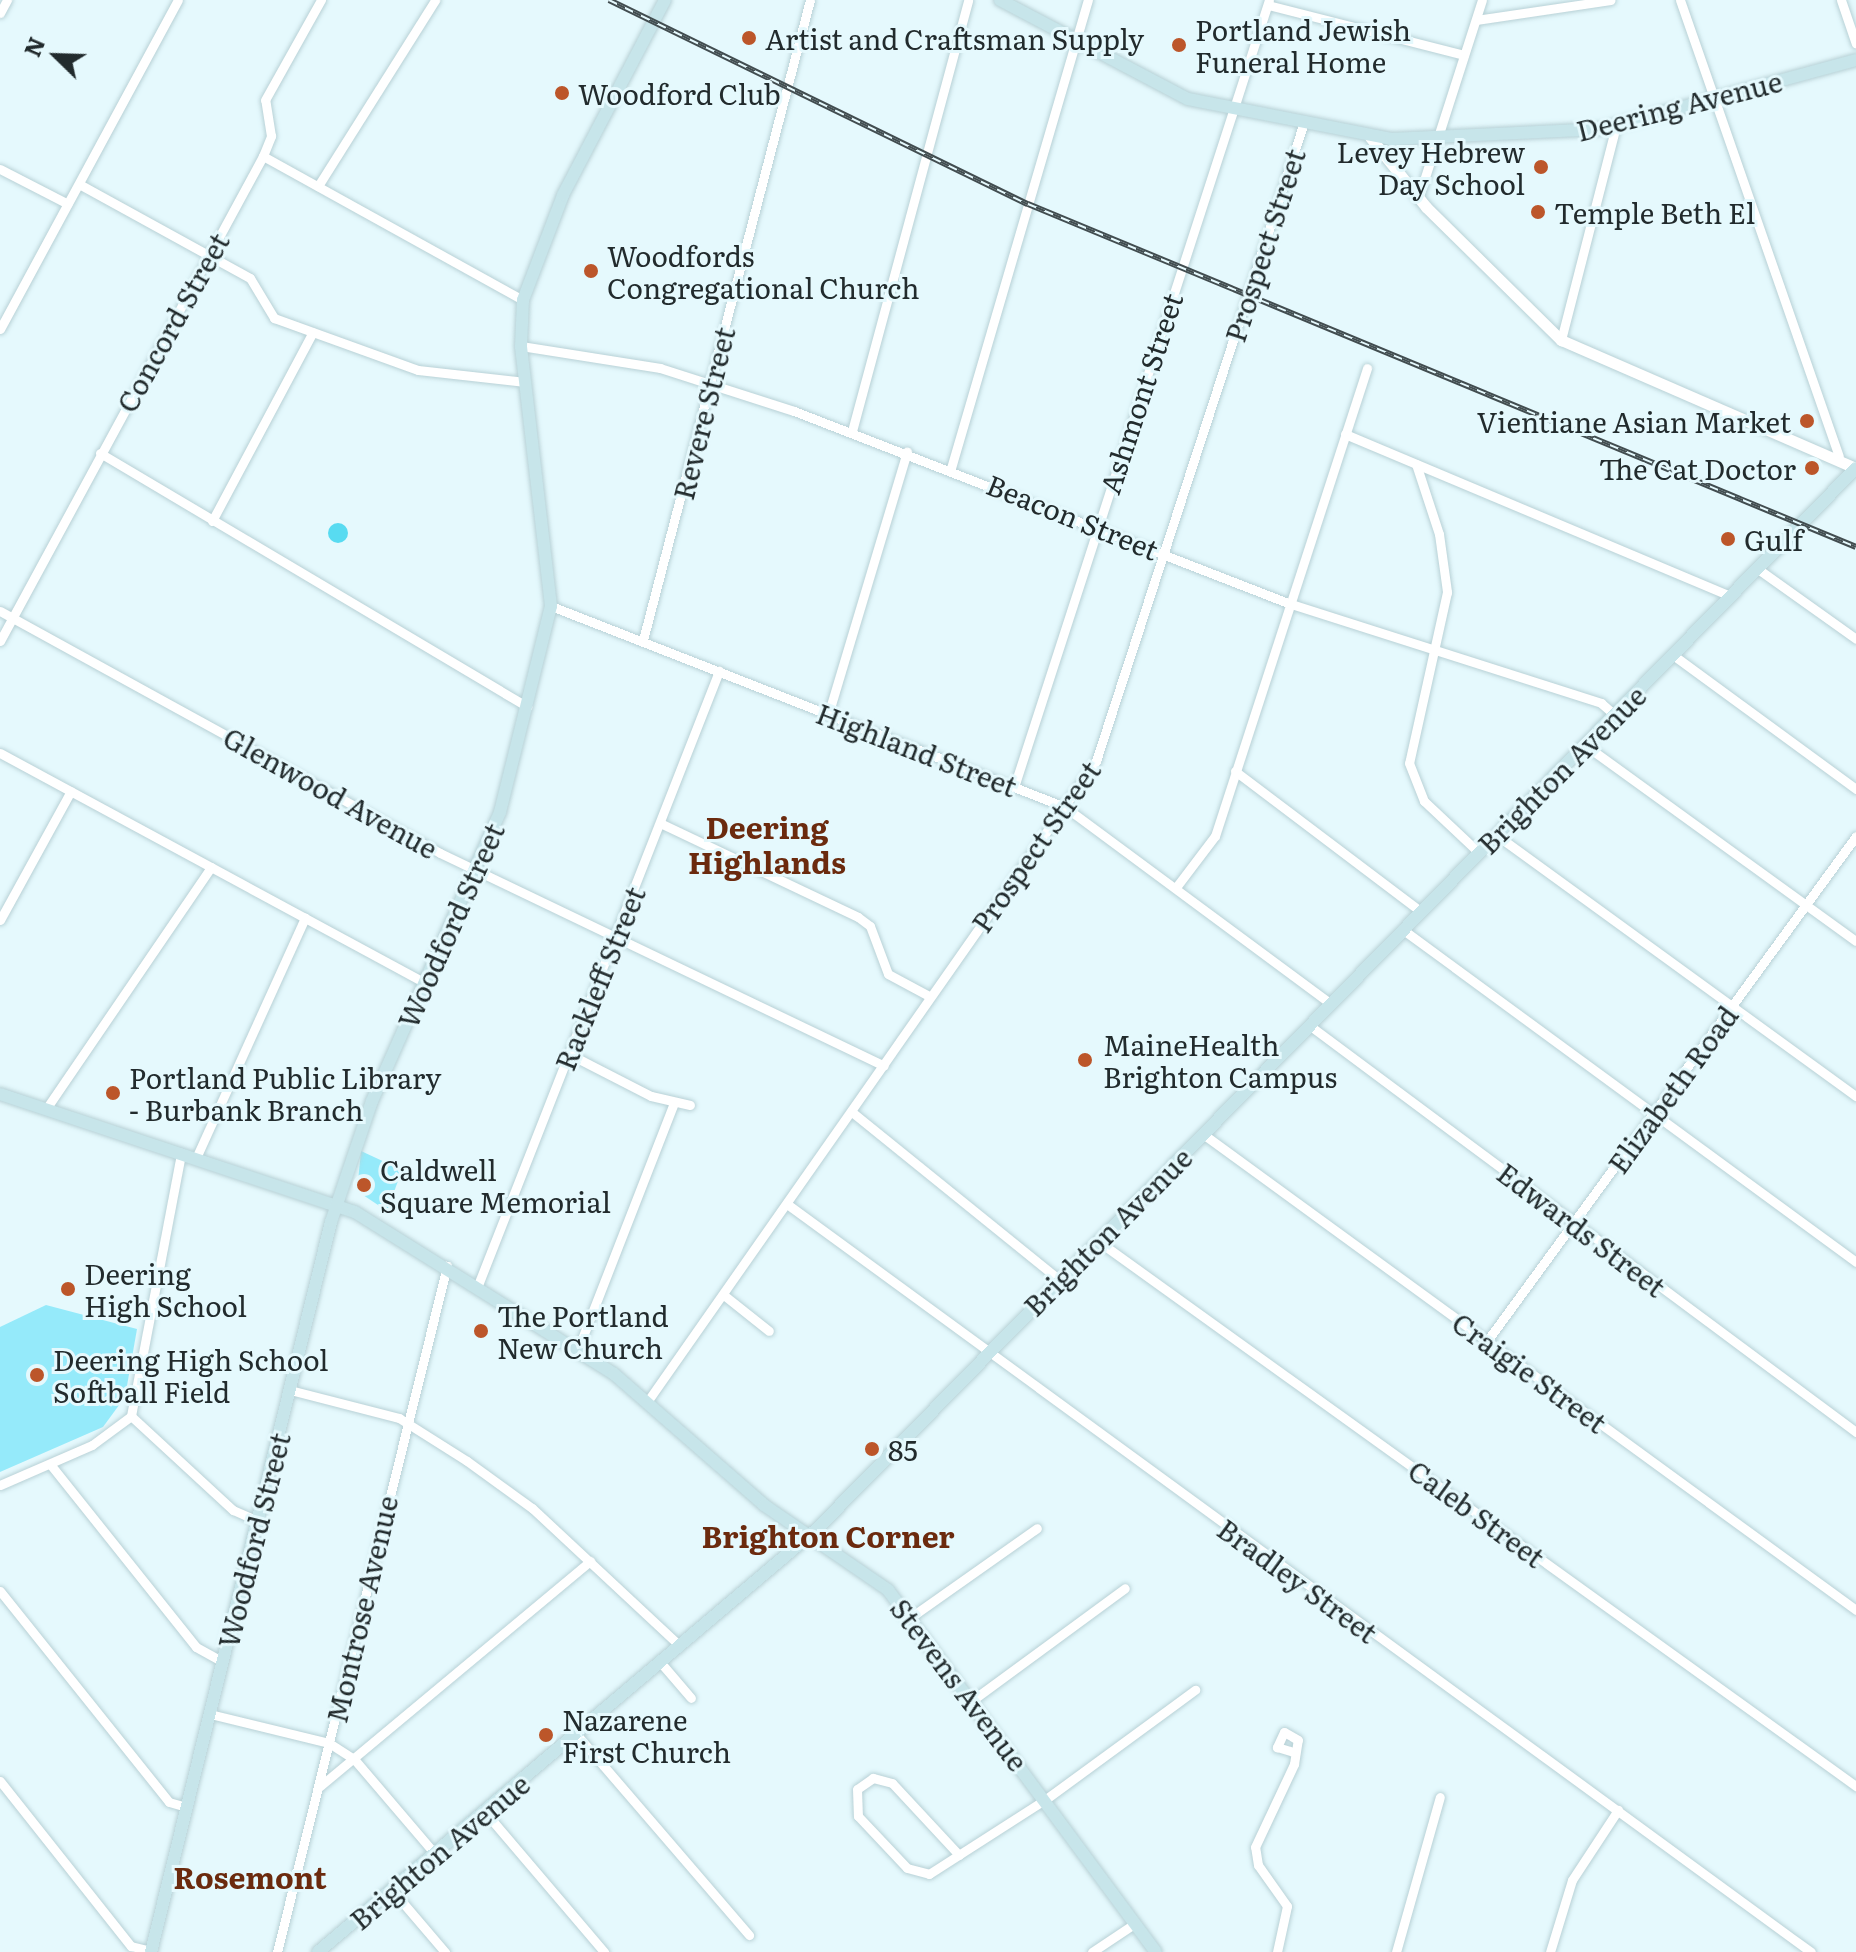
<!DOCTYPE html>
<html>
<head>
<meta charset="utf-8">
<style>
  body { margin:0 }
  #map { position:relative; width:1856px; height:1952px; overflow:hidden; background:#e5f9fd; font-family:Literata,serif }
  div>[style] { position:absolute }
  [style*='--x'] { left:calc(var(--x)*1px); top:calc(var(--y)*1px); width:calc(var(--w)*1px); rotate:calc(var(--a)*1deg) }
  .green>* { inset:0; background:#95eafa }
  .water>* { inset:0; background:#58dbf1 }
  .round { border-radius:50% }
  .roads { filter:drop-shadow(0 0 2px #b8d1d6) drop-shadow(0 0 2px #b8d1d6) }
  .minor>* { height:9px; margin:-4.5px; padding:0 4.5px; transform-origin:4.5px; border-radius:4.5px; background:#fff }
  .tertiary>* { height:11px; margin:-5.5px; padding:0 5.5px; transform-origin:5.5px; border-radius:5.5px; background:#fff }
  .secondary>* { height:12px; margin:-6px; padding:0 6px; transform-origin:6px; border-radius:6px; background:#c7e5ea }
  .rail>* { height:6px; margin-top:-3px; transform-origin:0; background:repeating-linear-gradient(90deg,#e5f9fd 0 9px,#424d50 0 18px); box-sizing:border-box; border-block:2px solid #424d50 }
  .dots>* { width:22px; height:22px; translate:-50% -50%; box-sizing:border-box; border:4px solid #e5f9fd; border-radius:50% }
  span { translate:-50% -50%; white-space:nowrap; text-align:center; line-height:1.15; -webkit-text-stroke:6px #e5f9fd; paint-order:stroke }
  .poi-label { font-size:28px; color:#222b2d }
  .left { translate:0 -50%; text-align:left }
  .right { translate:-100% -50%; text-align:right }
  .street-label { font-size:28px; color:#222b2d }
  .neighbourhood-label { font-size:30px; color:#6b2a0e; font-weight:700 }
  .north { position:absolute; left:16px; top:16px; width:80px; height:80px; -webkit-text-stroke:6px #e5f9fd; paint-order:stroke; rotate:293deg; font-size:22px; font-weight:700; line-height:32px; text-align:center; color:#222b2d }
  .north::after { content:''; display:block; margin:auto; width:28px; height:36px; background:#222b2d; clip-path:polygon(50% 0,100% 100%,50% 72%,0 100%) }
</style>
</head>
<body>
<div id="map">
  <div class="green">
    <i style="clip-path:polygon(361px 1151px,402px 1170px,387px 1211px,357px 1191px)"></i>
    <i style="clip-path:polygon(46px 1305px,137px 1329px,125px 1397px,103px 1427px,0 1472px,0 1327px)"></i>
  </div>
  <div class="water">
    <i class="round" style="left:328px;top:523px;width:20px;height:20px"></i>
  </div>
  <div class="roads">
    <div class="minor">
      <i style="--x:1680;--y:0;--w:483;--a:70.8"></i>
      <i style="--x:1841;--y:0;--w:46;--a:71.2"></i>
      <i style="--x:1268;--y:5;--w:202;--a:14.3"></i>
      <i style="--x:0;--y:13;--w:15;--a:-62"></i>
      <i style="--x:1476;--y:20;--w:136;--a:-8.4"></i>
      <i style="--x:263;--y:156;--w:297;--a:29"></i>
      <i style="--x:0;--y:169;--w:76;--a:27.2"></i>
      <i style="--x:79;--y:184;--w:195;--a:28.8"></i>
      <i style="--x:250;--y:278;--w:47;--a:59"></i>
      <i style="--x:274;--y:318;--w:153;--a:19.9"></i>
      <i style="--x:418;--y:370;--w:108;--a:6.4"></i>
      <i style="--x:318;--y:186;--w:220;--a:-57.8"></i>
      <i style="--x:1418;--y:199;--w:209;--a:-72.2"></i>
      <i style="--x:0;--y:329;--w:374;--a:-61.6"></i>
      <i style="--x:1561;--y:340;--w:221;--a:-75.6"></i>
      <i style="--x:521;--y:346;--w:141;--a:9"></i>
      <i style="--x:660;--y:368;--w:141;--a:17.8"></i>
      <i style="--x:794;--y:411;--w:530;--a:21.24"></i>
      <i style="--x:1288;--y:603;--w:329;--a:17.7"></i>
      <i style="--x:1601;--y:703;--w:18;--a:41"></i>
      <i style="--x:852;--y:431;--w:446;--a:-74.9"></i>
      <i style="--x:1345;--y:434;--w:419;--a:22.8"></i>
      <i style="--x:100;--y:453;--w:497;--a:30.7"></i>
      <i style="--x:1416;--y:464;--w:74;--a:71.8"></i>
      <i style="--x:1439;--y:534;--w:59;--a:82.1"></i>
      <i style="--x:1447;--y:592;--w:175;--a:102.5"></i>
      <i style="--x:1409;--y:763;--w:41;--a:68.5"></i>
      <i style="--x:1424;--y:801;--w:73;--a:43.3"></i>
      <i style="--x:951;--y:468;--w:488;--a:-73.7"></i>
      <i style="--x:212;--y:521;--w:214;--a:-61.9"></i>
      <i style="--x:1758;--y:569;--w:120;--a:35.5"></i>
      <i style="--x:551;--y:606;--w:552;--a:21.36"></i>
      <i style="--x:1065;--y:807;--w:330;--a:36.5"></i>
      <i style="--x:0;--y:611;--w:502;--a:28.81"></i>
      <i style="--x:440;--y:853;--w:492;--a:25.6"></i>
      <i style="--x:643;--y:640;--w:661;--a:-75.38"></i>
      <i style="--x:0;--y:641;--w:552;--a:-61.53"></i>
      <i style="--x:263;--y:156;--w:22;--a:-68"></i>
      <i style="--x:271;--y:136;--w:36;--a:-99"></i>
      <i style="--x:265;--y:100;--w:115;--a:-60.8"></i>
      <i style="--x:1673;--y:655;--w:227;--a:36.2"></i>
      <i style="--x:828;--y:715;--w:275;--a:-73.3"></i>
      <i style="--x:1585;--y:745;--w:334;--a:35.9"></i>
      <i style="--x:0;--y:753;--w:483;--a:28.4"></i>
      <i style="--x:1235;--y:771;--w:232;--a:37.1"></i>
      <i style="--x:1014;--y:787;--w:827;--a:-72.05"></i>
      <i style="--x:660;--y:823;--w:219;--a:25.4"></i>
      <i style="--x:858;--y:917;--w:15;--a:37"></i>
      <i style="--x:870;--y:926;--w:51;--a:69.4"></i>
      <i style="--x:888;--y:974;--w:47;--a:28.2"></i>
      <i style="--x:1495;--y:834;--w:446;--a:36"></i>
      <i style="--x:1177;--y:886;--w:63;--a:-52.8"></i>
      <i style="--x:1215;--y:836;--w:492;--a:-72"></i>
      <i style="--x:0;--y:920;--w:147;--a:-61.2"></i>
      <i style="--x:1402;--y:929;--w:563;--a:36.26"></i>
      <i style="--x:1309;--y:1025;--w:682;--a:36.65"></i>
      <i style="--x:569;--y:1054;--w:92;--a:27.1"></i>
      <i style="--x:651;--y:1096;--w:40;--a:13"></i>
      <i style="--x:46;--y:1109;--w:293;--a:-55.7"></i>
      <i style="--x:852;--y:1112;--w:265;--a:39"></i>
      <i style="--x:1203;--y:1134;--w:808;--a:36.09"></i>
      <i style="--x:196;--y:1158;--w:264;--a:-65.6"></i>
      <i style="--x:787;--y:1204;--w:1268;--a:36.15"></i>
      <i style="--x:1098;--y:1241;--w:934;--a:35.72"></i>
      <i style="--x:478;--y:1285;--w:660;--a:-68.57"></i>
      <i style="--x:725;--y:1296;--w:56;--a:38.5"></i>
      <i style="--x:1487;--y:1341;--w:625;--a:-53.84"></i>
      <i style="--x:578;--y:1349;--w:262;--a:-68.7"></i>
      <i style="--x:290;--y:1390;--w:113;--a:14.4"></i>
      <i style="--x:399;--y:1418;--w:80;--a:32.3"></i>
      <i style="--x:467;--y:1461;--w:80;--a:35.9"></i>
      <i style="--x:532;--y:1508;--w:202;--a:43"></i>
      <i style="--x:647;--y:1402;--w:783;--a:-54.99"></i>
      <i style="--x:1096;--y:761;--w:669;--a:-71.97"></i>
      <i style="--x:131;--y:1416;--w:139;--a:42.7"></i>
      <i style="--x:233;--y:1510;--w:27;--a:24"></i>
      <i style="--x:50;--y:1464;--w:234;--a:51.4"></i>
      <i style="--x:196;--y:1647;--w:31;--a:29"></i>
      <i style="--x:0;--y:1485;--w:100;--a:-23.5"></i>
      <i style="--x:92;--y:1445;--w:49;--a:-36.6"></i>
      <i style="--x:131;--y:1416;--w:268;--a:-79.2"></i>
      <i style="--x:0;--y:1591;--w:270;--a:51.3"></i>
      <i style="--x:169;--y:1802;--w:18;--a:16"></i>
      <i style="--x:911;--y:1617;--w:154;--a:-35.2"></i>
      <i style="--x:661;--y:1663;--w:46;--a:49.4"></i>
      <i style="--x:974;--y:1699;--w:187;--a:-36.3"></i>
      <i style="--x:210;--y:1714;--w:122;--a:13.7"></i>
      <i style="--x:329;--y:1743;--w:30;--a:33"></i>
      <i style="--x:354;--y:1759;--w:125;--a:49.5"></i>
      <i style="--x:577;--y:1735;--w:264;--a:49.3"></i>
      <i style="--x:0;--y:1781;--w:211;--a:51.6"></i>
      <i style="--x:131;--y:1946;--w:21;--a:14"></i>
      <i style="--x:319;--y:1787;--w:353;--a:-39.8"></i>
      <i style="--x:485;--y:1812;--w:184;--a:49.6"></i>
      <i style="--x:959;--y:1855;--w:98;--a:-132.9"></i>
      <i style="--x:892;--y:1783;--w:20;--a:-165"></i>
      <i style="--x:873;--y:1778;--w:19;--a:145"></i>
      <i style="--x:857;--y:1789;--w:27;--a:88"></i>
      <i style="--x:858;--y:1816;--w:71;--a:46.7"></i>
      <i style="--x:907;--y:1868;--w:23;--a:15"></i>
      <i style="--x:929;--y:1874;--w:139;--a:-32.7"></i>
      <i style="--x:1046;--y:1799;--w:185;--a:-36.2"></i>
      <i style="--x:392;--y:1890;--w:82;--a:49.5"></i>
      <i style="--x:277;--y:1952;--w:707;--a:-76.08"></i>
      <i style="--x:1092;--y:1952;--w:50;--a:-33.7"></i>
      <i style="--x:1277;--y:1952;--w:47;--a:-77.7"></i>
      <i style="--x:1287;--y:1906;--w:50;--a:-125.3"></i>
      <i style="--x:1258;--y:1865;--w:18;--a:-99"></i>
      <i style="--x:1255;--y:1847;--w:92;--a:-64.8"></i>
      <i style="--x:1294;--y:1764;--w:24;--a:-81"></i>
      <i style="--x:1298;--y:1740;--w:16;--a:-150"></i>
      <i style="--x:1284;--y:1732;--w:17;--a:115"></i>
      <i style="--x:1277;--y:1747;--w:17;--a:17"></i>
      <i style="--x:1396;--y:1952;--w:161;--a:-74.2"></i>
      <i style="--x:1550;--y:1952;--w:75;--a:-73"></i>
      <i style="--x:1572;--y:1880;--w:84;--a:-56.7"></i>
    </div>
    <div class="tertiary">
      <i style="--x:1370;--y:137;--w:90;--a:51.3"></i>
      <i style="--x:1426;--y:207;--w:190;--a:44.6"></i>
      <i style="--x:1561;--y:340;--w:322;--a:23.5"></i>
    </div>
    <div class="secondary">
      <i style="--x:1000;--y:0;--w:212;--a:27.8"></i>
      <i style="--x:1188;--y:99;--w:207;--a:11.1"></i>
      <i style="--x:1391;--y:139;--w:211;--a:-2.7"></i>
      <i style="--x:1602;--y:129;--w:263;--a:-15.2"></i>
      <i style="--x:0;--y:1094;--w:374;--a:18.4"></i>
      <i style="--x:355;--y:1212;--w:305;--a:32"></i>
      <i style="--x:614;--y:1374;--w:199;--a:41.1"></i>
      <i style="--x:764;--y:1505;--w:150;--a:34.4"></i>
      <i style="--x:888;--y:1590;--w:450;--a:53.5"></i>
      <i style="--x:151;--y:1952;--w:752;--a:-76.15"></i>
      <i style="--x:331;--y:1222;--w:128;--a:-71.3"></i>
      <i style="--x:372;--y:1101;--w:316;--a:-66.1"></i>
      <i style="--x:500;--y:812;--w:212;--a:-76.1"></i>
      <i style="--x:551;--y:606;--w:262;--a:-96.6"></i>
      <i style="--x:521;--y:346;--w:46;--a:-87.5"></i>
      <i style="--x:523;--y:300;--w:112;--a:-69.1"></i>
      <i style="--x:563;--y:195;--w:220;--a:-62.4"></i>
      <i style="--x:318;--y:1952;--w:654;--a:-40.29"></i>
      <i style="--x:817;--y:1529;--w:1485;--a:-45.6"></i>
    </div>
  </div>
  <div class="rail">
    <i style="--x:609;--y:0;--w:466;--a:26"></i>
    <i style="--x:1028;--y:204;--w:896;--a:22.5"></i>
  </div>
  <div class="dots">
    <i style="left:749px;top:38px;background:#bc562a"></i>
    <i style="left:1179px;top:45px;background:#bc562a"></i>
    <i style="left:562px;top:93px;background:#bc562a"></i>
    <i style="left:1541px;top:167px;background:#bc562a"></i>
    <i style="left:1538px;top:212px;background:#bc562a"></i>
    <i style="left:591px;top:271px;background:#bc562a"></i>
    <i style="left:1807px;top:421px;background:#bc562a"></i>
    <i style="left:1812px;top:468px;background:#bc562a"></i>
    <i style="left:1728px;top:539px;background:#bc562a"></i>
    <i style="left:1085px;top:1060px;background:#bc562a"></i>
    <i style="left:113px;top:1093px;background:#bc562a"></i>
    <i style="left:364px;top:1185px;background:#bc562a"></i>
    <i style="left:68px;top:1289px;background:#bc562a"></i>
    <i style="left:481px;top:1331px;background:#bc562a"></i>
    <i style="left:37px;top:1375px;background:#bc562a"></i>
    <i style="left:872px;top:1449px;background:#bc562a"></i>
    <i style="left:546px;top:1735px;background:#bc562a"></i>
  </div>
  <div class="poi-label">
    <span class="left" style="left:1195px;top:45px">Portland Jewish<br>Funeral Home</span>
    <span class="left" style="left:765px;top:38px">Artist and Craftsman Supply</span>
    <span class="left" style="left:578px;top:93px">Woodford Club</span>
    <span class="right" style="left:1525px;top:167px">Levey Hebrew<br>Day School</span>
    <span class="left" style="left:1554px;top:212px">Temple Beth El</span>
    <span class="left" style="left:607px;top:271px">Woodfords<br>Congregational Church</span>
    <span class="right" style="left:1791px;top:421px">Vientiane Asian Market</span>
    <span class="right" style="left:1796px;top:468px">The Cat Doctor</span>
    <span class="left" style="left:1744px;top:539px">Gulf</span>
    <span class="left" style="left:1103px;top:1060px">MaineHealth<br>Brighton Campus</span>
    <span class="left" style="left:129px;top:1093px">Portland Public Library<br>- Burbank Branch</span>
    <span class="left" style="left:380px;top:1185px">Caldwell<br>Square Memorial</span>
    <span class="left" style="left:84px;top:1289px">Deering<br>High School</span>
    <span class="left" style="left:497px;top:1331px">The Portland<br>New Church</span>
    <span class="left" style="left:53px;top:1375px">Deering High School<br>Softball Field</span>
    <span class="left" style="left:888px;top:1449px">85</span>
    <span class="left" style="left:562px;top:1735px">Nazarene<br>First Church</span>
  </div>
  <div class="street-label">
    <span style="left:1679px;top:105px;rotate:-14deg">Deering Avenue</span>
    <span style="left:1264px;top:245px;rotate:-72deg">Prospect Street</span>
    <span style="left:172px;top:322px;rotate:-61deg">Concord Street</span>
    <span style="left:1140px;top:393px;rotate:-72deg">Ashmont Street</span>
    <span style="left:703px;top:413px;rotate:-76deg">Revere Street</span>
    <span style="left:1073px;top:516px;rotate:22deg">Beacon Street</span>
    <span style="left:917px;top:749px;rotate:21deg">Highland Street</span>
    <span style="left:1561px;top:769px;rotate:-45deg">Brighton Avenue</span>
    <span style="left:331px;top:792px;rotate:29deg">Glenwood Avenue</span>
    <span style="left:1035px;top:846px;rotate:-55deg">Prospect Street</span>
    <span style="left:450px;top:925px;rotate:-66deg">Woodford Street</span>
    <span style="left:599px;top:978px;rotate:-68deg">Rackleff Street</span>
    <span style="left:1672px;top:1089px;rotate:-54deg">Elizabeth Road</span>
    <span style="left:1582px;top:1229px;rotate:37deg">Edwards Street</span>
    <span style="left:1107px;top:1231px;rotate:-45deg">Brighton Avenue</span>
    <span style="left:1530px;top:1372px;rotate:36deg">Craigie Street</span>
    <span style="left:1477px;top:1513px;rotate:36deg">Caleb Street</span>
    <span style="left:253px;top:1540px;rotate:-76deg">Woodford Street</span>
    <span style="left:1298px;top:1580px;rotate:36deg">Bradley Street</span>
    <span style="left:361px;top:1609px;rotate:-77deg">Montrose Avenue</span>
    <span style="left:960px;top:1684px;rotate:53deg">Stevens Avenue</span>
    <span style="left:439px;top:1851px;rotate:-40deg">Brighton Avenue</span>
  </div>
  <div class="neighbourhood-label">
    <span style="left:767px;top:843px">Deering<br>Highlands</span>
    <span style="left:828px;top:1535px">Brighton Corner</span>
    <span style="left:250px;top:1876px">Rosemont</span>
  </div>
  <div class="north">N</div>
</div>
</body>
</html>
